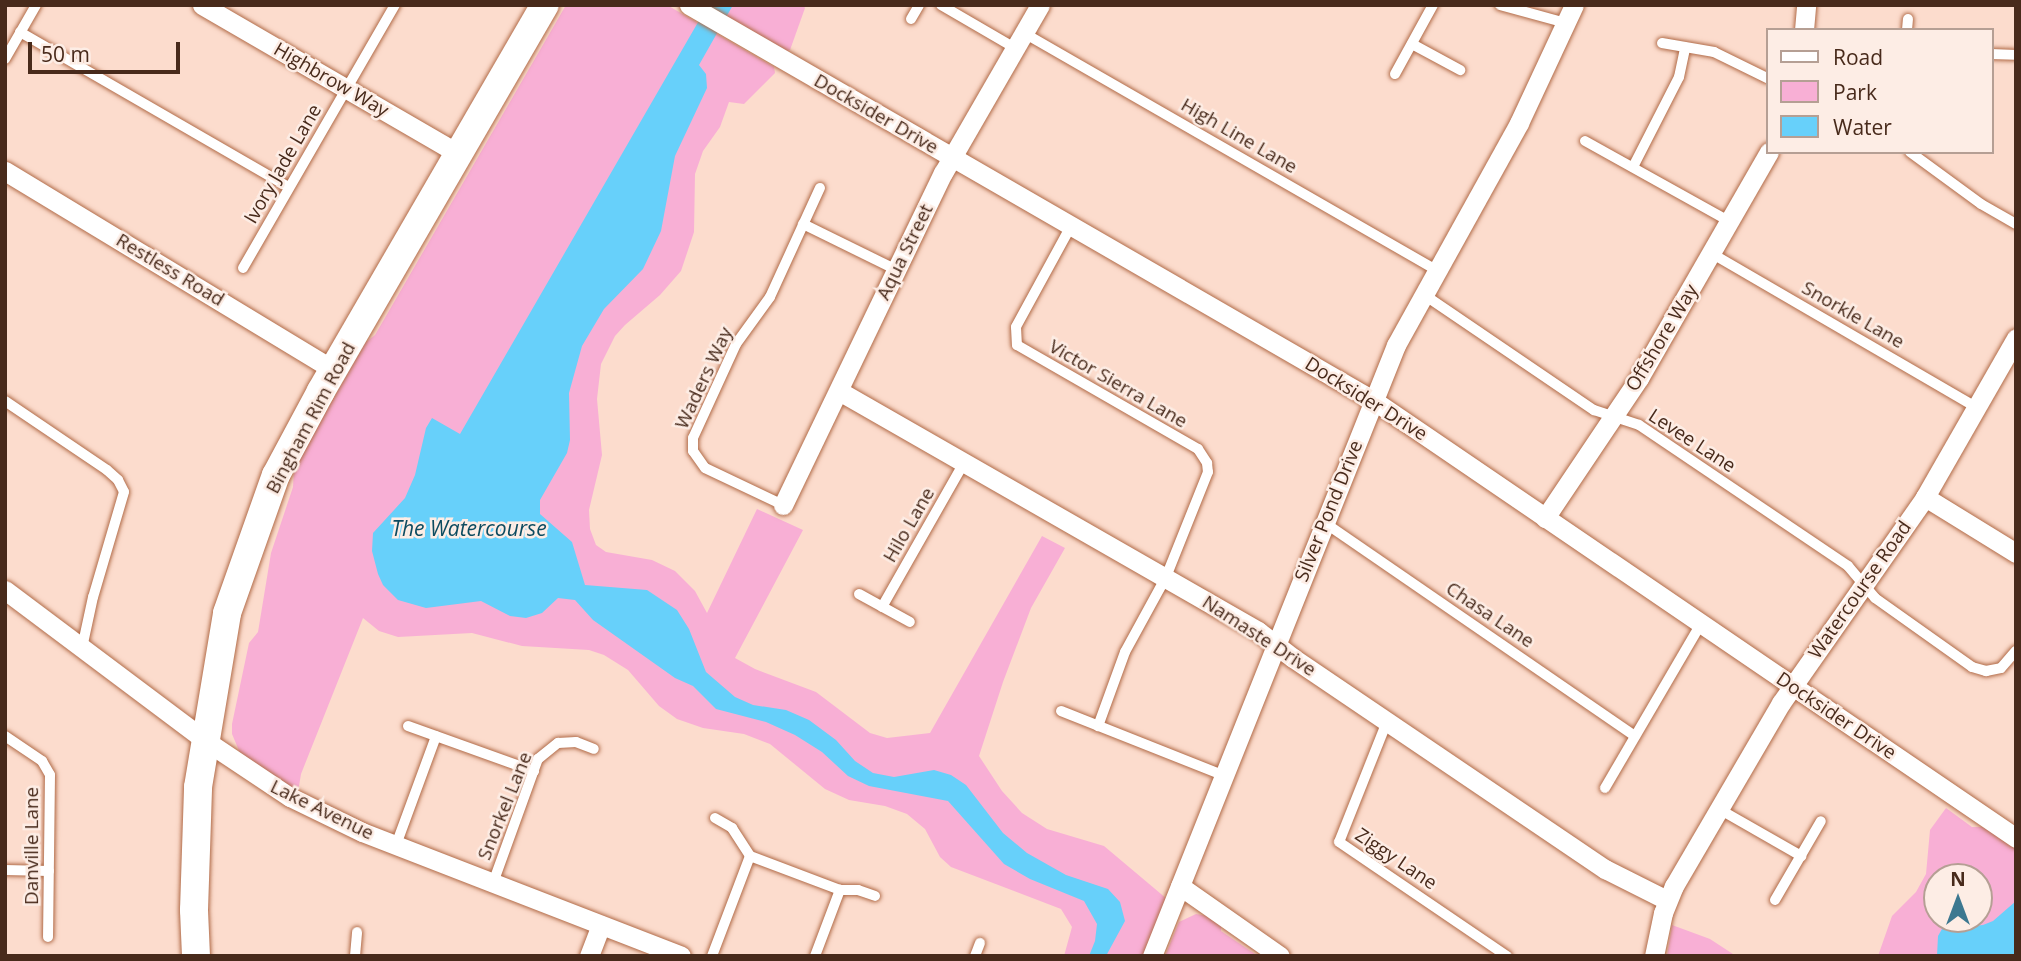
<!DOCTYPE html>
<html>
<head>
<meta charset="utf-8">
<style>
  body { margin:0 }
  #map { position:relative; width:2021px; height:961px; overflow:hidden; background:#fcdccd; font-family:"Open Sans",sans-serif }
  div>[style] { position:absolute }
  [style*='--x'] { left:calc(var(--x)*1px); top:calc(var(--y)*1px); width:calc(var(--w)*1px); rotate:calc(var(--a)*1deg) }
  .green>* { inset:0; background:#f8afd5 }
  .water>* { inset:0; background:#67d0fa }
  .roads { filter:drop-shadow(0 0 2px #b16b48) drop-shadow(0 0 2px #b16b48) }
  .lane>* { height:10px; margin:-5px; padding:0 5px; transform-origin:5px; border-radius:5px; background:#fff }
  .street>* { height:19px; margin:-9.5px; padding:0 9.5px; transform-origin:9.5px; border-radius:9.5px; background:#fff }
  .secondary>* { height:28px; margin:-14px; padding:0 14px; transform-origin:14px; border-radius:14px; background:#fff }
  span { translate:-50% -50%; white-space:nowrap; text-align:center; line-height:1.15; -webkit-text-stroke:5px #fdede5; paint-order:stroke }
  .street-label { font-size:19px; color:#482a1b }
  .water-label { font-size:21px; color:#0c4b60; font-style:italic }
  .frame { position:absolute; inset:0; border:7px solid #482a1b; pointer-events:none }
  .legend { position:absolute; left:1766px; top:28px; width:228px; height:126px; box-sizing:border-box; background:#fdede5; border:2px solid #b59f94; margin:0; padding:9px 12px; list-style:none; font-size:21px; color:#482a1b }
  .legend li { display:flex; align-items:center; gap:14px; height:35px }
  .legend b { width:35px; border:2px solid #b59f94 }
  .north { position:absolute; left:1923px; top:863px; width:70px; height:70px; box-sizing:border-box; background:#fdede5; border:2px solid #b59f94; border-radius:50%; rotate:0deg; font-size:19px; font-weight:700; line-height:28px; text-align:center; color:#482a1b }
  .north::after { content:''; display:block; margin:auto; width:24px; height:32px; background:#3d7890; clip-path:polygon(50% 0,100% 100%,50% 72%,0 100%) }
  .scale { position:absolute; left:28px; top:42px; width:152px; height:32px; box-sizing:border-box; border:4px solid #482a1b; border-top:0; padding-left:9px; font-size:21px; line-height:24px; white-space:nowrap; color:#482a1b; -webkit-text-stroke:5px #fdede5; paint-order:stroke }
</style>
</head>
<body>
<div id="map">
  <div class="green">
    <i style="clip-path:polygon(566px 5px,667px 5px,774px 67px,775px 73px,744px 104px,729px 102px,720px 127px,703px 151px,695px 174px,694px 232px,681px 271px,660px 295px,625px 325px,615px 336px,601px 364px,597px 399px,602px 455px,589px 510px,590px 529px,596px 545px,606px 552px,652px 560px,675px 571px,695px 591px,707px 613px,757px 509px,803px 530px,735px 658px,755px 669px,816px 692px,870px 733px,887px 738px,930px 733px,1042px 536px,1065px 548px,1031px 608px,1003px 682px,979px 756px,1002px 791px,1022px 813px,1047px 829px,1104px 846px,1167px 899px,1144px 956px,1064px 956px,1072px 927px,1061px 909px,951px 867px,940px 857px,925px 829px,907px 814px,885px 806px,849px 800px,825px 789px,770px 744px,744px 734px,703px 728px,677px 719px,659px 706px,628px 670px,604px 655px,589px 650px,522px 646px,472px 633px,398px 637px,379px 631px,363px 618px,301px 774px,298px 792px,240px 753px,232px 734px,232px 724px,249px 643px,258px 632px,271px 553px,293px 487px,294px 468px,365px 343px,375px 335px)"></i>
    <i style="clip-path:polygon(705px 5px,803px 5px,805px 8px,790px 50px,784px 52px)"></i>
    <i style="clip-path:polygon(evenodd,1946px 808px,1972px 827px,1983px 827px,2016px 849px,2016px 956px,1878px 956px,1892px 916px,1916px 892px,1926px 874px,1930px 830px,1946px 808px,1937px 877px,1979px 877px,1979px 919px,1937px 919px,1937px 877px)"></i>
    <i style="clip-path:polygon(1196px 914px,1208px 916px,1221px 924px,1221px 931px,1258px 956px,1165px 956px,1179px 922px)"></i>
    <i style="clip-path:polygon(1672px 925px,1710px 939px,1736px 956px,1667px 956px)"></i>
  </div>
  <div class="water">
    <i style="clip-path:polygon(708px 5px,733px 5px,699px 65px,706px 74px,707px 88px,675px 156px,661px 231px,643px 269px,604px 309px,582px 346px,569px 393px,570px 440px,567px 453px,540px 500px,540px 514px,572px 542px,585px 585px,647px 590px,677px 610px,689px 629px,706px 672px,735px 697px,753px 705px,786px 710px,809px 720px,836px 740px,855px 761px,873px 773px,894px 777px,934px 770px,951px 775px,966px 785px,1003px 833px,1027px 853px,1066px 875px,1108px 889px,1120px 902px,1125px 921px,1106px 956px,1089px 956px,1095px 941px,1097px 924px,1084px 901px,1030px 879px,1004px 864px,948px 801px,869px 786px,848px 776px,822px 752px,795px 735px,766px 722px,716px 709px,693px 686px,675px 678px,593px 620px,575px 600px,558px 598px,542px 613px,526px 618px,510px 616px,481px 601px,426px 608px,398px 600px,383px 585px,378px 574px,372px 551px,373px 533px,405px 498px,415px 475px,426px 428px,432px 418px,460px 434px)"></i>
    <i style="clip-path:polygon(2016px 901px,2016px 956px,1937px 956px,1938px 936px,1942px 929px,1983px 925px,1993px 921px)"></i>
  </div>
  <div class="roads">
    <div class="lane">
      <i style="--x:941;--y:5;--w:86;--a:30.2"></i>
      <i style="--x:1500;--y:5;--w:68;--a:15.3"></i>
      <i style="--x:911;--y:19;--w:16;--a:-60"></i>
      <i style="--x:1907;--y:30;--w:11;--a:-85"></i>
      <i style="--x:20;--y:32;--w:310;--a:30"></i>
      <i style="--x:1024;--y:33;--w:475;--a:29.9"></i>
      <i style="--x:1662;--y:43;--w:53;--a:9.8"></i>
      <i style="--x:1714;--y:52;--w:59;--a:26.1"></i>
      <i style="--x:1412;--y:44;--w:55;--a:28.4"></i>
      <i style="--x:1991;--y:54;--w:25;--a:2"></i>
      <i style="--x:5;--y:59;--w:62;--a:-60.1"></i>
      <i style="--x:1395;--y:74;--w:79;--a:-61.2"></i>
      <i style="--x:1585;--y:141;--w:165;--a:29.1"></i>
      <i style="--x:1910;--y:152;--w:88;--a:36.2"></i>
      <i style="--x:1981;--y:204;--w:40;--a:29.7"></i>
      <i style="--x:1633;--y:167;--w:101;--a:-62.9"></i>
      <i style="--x:1679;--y:77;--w:30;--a:-78"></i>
      <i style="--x:803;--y:224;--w:105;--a:26.1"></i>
      <i style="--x:1071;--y:226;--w:115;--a:118.6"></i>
      <i style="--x:1016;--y:327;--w:18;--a:87"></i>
      <i style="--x:1017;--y:345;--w:209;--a:29.9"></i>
      <i style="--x:1198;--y:449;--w:17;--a:57"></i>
      <i style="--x:1207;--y:463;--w:9;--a:84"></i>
      <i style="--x:1208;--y:472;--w:113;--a:111.8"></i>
      <i style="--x:1166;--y:577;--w:85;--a:118.7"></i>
      <i style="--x:1125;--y:652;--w:79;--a:110"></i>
      <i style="--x:1711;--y:253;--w:306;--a:30.2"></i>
      <i style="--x:243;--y:268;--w:304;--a:-60"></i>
      <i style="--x:1423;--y:294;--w:207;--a:34.2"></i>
      <i style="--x:1594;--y:410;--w:47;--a:18.4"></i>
      <i style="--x:1639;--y:425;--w:252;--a:34"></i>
      <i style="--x:1848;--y:566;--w:42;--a:49.8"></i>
      <i style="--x:1875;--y:598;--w:119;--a:35.4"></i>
      <i style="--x:1972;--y:667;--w:15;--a:16"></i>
      <i style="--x:1986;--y:671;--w:15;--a:-11"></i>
      <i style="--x:2001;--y:668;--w:23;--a:-49"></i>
      <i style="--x:5;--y:401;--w:123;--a:34.1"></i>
      <i style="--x:107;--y:470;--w:15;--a:42"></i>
      <i style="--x:118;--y:480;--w:13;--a:63"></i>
      <i style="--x:124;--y:492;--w:109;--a:106.4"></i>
      <i style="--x:93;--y:597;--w:52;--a:102.2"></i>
      <i style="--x:783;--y:505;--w:86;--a:-154.6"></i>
      <i style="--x:705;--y:468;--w:21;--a:-125"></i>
      <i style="--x:693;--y:451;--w:13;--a:-90"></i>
      <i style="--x:693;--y:438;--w:103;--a:-65.4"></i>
      <i style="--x:736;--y:344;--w:58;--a:-54.1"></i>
      <i style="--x:770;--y:297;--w:120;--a:-65.4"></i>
      <i style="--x:1325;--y:523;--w:376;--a:34.5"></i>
      <i style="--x:859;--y:594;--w:58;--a:28.8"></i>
      <i style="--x:882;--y:607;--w:168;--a:-60.4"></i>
      <i style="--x:1061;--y:711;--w:174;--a:21.6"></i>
      <i style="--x:1388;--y:719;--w:132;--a:111.7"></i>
      <i style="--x:1339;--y:842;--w:203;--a:34.2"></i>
      <i style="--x:408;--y:726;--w:134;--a:19.7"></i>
      <i style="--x:5;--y:736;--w:45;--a:34"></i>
      <i style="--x:42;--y:761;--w:16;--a:60"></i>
      <i style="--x:50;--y:775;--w:162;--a:90.7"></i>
      <i style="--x:1605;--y:788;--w:190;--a:-59.7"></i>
      <i style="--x:1719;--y:809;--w:95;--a:29.8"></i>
      <i style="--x:715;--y:818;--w:20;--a:30"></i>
      <i style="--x:732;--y:828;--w:33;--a:57"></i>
      <i style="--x:750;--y:856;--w:96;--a:20.7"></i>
      <i style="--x:840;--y:890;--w:18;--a:0"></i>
      <i style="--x:858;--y:890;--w:18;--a:19"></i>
      <i style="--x:396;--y:845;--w:116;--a:-69.8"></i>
      <i style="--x:5;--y:870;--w:44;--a:1.3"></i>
      <i style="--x:493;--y:883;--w:132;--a:-70.1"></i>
      <i style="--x:538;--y:759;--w:26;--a:-39"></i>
      <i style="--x:558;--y:743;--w:18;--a:-3"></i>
      <i style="--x:576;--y:742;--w:19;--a:21"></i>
      <i style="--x:1775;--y:900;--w:91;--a:-59.8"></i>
      <i style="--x:355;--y:956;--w:24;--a:-85"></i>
      <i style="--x:712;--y:956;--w:107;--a:-69.2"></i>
      <i style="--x:815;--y:956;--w:71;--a:-69.3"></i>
      <i style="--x:975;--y:956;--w:14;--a:-69"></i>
    </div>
    <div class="street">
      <i style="--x:202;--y:5;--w:299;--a:30.1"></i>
      <i style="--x:689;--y:5;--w:790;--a:30.01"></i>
      <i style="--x:1373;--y:400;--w:778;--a:34.26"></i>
      <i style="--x:1804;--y:30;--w:25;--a:-85"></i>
      <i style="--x:5;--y:171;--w:385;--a:31.2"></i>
      <i style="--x:839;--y:391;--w:483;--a:29.8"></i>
      <i style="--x:1258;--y:631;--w:44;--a:37.6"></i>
      <i style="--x:1293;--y:658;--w:377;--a:34.1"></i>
      <i style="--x:1605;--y:869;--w:69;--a:26.6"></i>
      <i style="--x:1925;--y:497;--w:107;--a:31.6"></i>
      <i style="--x:783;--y:505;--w:369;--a:-64.3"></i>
      <i style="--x:943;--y:173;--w:194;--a:-60"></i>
      <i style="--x:1545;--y:518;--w:169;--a:-56.1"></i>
      <i style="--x:1639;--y:378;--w:261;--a:-60.1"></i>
      <i style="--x:5;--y:590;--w:251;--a:36.9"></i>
      <i style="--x:206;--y:741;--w:101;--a:33.7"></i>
      <i style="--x:290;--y:797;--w:80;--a:25.9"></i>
      <i style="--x:362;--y:832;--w:342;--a:21.2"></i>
      <i style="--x:1180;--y:886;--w:122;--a:35"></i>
      <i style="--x:589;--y:956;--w:33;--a:-69"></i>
      <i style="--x:1152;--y:956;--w:658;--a:-68.23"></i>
      <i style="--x:1396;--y:345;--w:254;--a:-61"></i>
      <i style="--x:1519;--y:123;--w:130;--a:-65"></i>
      <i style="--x:1654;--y:956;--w:44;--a:-78.2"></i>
      <i style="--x:1663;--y:913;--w:29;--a:-68"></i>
      <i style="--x:1674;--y:886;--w:212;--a:-59.7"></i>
      <i style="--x:1781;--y:703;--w:251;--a:-55"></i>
      <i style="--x:1925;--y:497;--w:183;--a:-60.2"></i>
    </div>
    <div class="secondary">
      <i style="--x:196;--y:956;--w:46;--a:-92.5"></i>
      <i style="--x:194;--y:910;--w:123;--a:-88.1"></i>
      <i style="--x:198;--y:787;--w:176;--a:-80.5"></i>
      <i style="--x:227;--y:613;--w:146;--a:-70.5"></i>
      <i style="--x:276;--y:475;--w:95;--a:-61.8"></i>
      <i style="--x:321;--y:391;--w:446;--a:-59.9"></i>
    </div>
  </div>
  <div class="street-label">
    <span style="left:331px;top:80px;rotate:30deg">Highbrow Way</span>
    <span style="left:876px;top:114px;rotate:30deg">Docksider Drive</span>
    <span style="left:1239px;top:136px;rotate:30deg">High Line Lane</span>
    <span style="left:283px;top:164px;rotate:-60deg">Ivory Jade Lane</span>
    <span style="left:905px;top:252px;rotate:-64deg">Aqua Street</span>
    <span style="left:170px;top:270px;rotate:31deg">Restless Road</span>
    <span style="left:1853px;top:315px;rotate:30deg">Snorkle Lane</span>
    <span style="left:1662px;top:338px;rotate:-59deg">Offshore Way</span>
    <span style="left:704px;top:378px;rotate:-65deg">Waders Way</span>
    <span style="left:1118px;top:384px;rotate:30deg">Victor Sierra Lane</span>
    <span style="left:1366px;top:399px;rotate:32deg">Docksider Drive</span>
    <span style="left:311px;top:418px;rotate:-62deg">Bingham Rim Road</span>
    <span style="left:1692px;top:441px;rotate:33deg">Levee Lane</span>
    <span style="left:1329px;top:511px;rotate:-68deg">Silver Pond Drive</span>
    <span style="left:909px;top:525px;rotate:-60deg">Hilo Lane</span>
    <span style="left:1860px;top:590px;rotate:-55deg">Watercourse Road</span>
    <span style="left:1490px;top:615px;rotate:34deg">Chasa Lane</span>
    <span style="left:1259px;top:636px;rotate:33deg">Namaste Drive</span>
    <span style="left:1836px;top:716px;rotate:34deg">Docksider Drive</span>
    <span style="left:505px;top:806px;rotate:-68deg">Snorkel Lane</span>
    <span style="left:322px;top:810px;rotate:26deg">Lake Avenue</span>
    <span style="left:32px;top:846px;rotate:-90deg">Danville Lane</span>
    <span style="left:1396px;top:859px;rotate:34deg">Ziggy Lane</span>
  </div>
  <div class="water-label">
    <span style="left:469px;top:528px">The Watercourse</span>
  </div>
  <div class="frame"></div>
  <ul class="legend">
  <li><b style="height:9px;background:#fff"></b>Road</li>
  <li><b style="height:19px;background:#f8afd5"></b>Park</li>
  <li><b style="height:19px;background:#67d0fa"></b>Water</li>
  </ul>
  <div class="north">N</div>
  <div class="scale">50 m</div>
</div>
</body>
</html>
